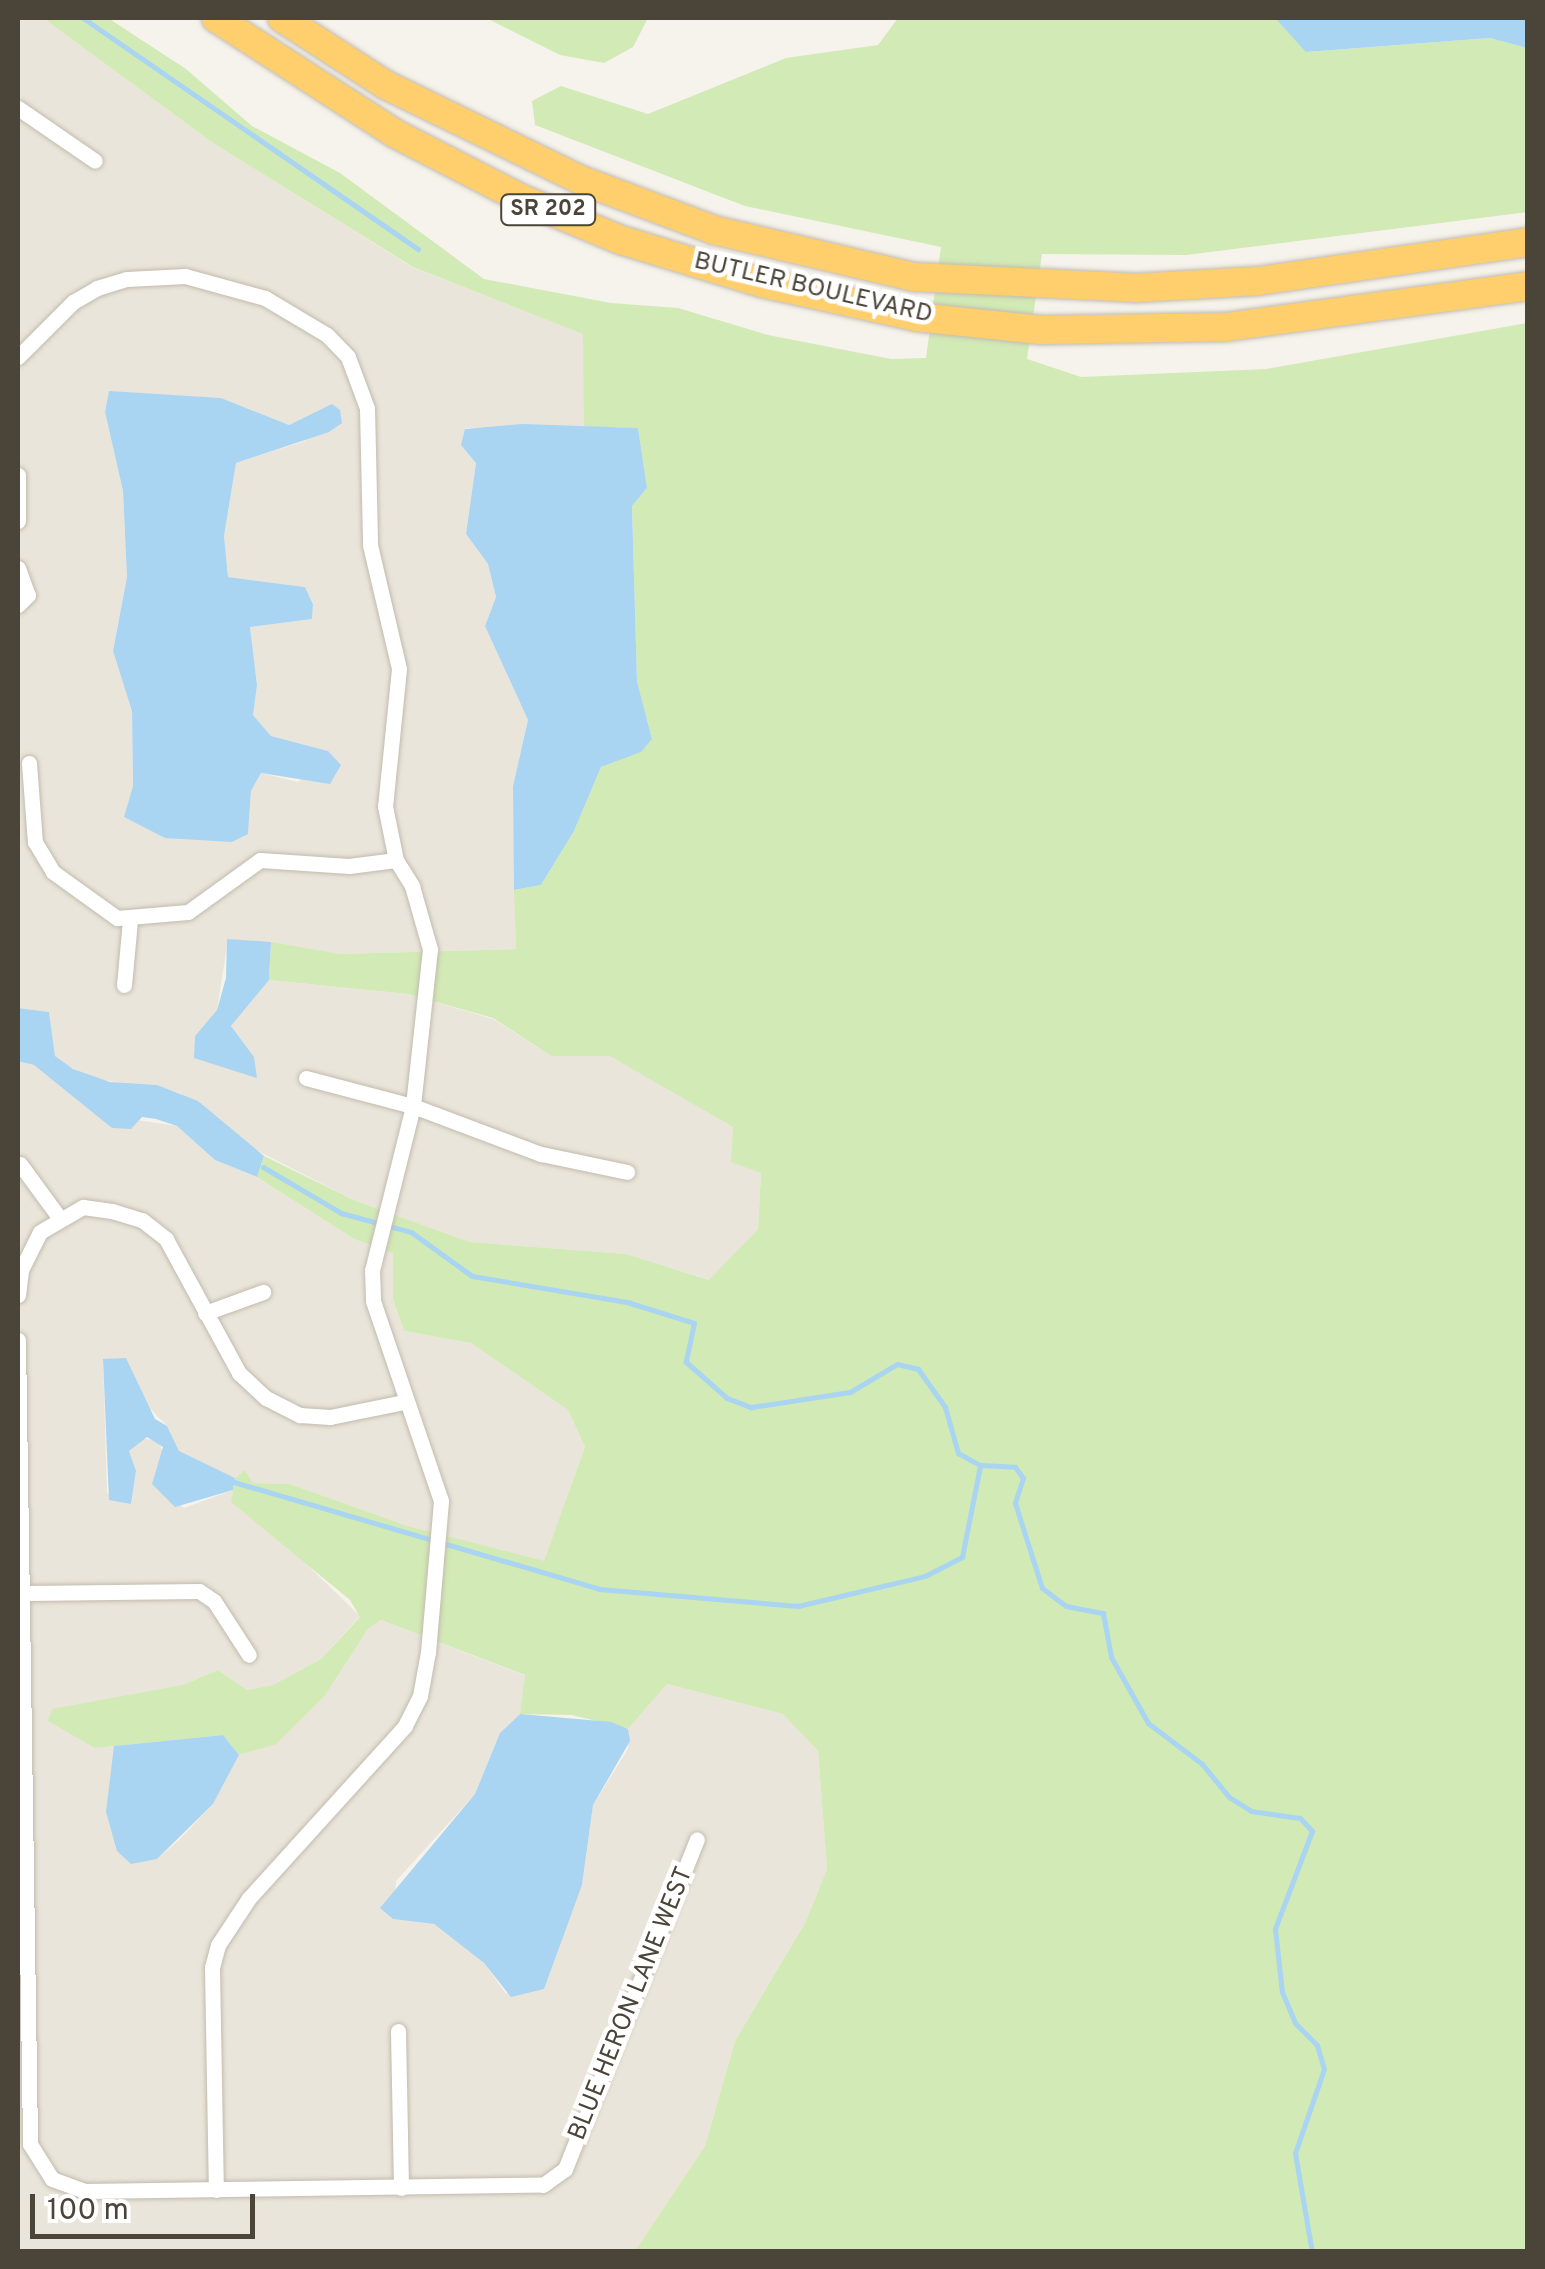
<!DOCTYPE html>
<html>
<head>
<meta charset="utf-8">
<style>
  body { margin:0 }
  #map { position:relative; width:1545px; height:2269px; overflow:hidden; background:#f6f3ec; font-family:Overpass,sans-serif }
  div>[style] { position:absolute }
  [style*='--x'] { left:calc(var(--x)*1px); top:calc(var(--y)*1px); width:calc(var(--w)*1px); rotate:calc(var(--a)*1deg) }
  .residential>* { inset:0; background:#eae5da }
  .green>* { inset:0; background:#d2eab5 }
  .water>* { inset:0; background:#a9d4f2 }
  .stream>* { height:5px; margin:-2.5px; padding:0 2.5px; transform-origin:2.5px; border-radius:2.5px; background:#a9d4f2 }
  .roads { filter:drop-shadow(0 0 2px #c2bbae) drop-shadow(0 0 2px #c2bbae) }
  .street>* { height:15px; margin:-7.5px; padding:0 7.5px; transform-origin:7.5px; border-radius:7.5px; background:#fff }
  .highway>* { height:28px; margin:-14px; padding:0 14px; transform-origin:14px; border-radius:14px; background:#ffcf6e }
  span { translate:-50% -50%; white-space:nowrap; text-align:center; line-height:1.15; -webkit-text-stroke:9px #fff; paint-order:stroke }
  .shield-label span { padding:2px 8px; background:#fff; border:2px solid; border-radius:8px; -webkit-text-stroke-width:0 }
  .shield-label { font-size:22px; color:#4b4439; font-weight:700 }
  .street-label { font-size:25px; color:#4b4439 }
  .frame { position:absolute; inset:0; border:20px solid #4b4439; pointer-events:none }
  .scale { position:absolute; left:30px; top:2194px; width:225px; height:45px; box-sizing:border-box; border:5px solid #4b4439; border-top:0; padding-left:12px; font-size:30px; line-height:35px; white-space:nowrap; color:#4b4439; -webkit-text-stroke:8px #fff; paint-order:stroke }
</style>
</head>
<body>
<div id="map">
  <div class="residential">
    <i style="clip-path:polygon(evenodd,18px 18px,43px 18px,213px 143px,412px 267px,584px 334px,584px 427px,465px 428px,476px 463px,466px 534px,488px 564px,496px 597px,485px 626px,528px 720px,513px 786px,516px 949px,340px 954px,228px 939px,217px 1010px,195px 1036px,254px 1057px,231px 1026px,269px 980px,408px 994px,493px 1019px,551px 1056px,610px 1055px,733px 1127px,761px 1172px,758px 1229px,710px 1280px,627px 1254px,470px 1242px,356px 1201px,244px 1144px,180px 1093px,92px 1078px,62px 1063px,55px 1056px,49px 1012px,18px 1008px,18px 18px,109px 392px,221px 398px,289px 425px,333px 404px,305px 441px,236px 463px,224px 536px,228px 577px,305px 587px,313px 603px,312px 619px,250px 627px,257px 685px,253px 715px,271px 736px,328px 751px,298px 782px,261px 773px,251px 791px,248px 834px,232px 842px,125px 817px,133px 786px,132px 710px,113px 651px,127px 577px,123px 491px,105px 412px,109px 392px)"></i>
    <i style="clip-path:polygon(18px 1061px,34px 1065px,96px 1114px,177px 1126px,215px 1160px,257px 1177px,354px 1239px,393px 1253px,393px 1299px,404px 1331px,471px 1343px,568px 1410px,585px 1447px,544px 1562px,408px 1526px,290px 1484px,253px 1483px,245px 1470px,235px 1478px,179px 1452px,167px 1426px,103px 1359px,107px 1493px,131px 1504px,136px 1472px,129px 1451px,138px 1438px,156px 1440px,163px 1451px,155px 1487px,184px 1508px,233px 1490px,232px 1502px,268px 1527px,360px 1616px,321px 1659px,273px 1685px,247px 1690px,218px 1670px,183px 1685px,95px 1748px,114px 1746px,117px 1851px,131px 1863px,157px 1859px,180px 1839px,213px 1804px,239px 1755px,276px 1743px,324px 1697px,368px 1629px,381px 1620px,526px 1676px,520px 1714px,500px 1733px,475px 1794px,396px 1881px,393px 1919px,434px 1924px,484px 1963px,506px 1994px,582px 1885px,593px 1805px,628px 1749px,628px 1729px,667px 1684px,783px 1714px,818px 1751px,827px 1869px,805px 1923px,735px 2041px,705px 2146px,635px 2251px,18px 2251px)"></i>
  </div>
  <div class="green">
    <i style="clip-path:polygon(43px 18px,108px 18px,186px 69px,252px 126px,340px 173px,484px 279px,611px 303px,678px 308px,768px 335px,891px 359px,926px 358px,941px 247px,745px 206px,535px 125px,532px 101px,561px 86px,648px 114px,786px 58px,878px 45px,898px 18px,1275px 18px,1307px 52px,1490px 38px,1527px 48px,1527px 212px,1186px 255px,1042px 254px,1027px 359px,1081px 377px,1266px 369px,1527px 323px,1527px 2251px,635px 2251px,705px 2146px,735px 2041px,805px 1923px,827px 1869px,818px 1751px,783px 1714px,667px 1684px,628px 1729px,572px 1715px,520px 1714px,525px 1675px,381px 1620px,368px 1629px,324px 1697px,276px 1744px,239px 1755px,223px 1735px,95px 1748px,48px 1721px,52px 1709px,183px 1685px,218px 1670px,247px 1690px,273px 1685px,321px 1659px,360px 1617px,350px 1600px,231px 1502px,235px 1478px,245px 1470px,253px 1483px,290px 1484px,408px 1526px,544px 1561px,585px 1447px,568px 1410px,471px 1343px,404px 1331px,393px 1299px,393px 1253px,354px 1239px,257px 1177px,264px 1156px,356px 1201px,470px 1242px,627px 1254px,709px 1280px,758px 1229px,761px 1173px,731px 1162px,733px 1127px,610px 1056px,551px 1056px,493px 1018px,408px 994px,269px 980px,271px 942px,340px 954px,516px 949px,514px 890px,541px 885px,574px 831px,601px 767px,640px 752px,652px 739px,637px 681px,632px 506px,647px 488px,638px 428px,584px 427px,583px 334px,413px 267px,213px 143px)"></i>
    <i style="clip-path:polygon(486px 18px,648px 18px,633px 47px,604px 63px,560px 55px)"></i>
  </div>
  <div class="water">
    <i style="clip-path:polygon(1275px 18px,1527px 18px,1527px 48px,1490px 38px,1306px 52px)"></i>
    <i style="clip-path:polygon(109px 391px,221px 398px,289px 425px,332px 404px,340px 410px,342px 423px,329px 432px,236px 463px,224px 536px,228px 577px,305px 587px,313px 604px,312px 619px,250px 627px,257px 685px,253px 715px,271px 736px,328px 751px,341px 765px,330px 784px,261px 773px,251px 791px,248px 834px,232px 842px,165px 838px,124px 817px,133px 786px,132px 711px,113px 651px,127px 577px,123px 491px,105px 412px)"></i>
    <i style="clip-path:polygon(522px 424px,638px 428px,647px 488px,632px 506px,637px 681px,652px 739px,641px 752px,601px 767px,574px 831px,541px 885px,514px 890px,513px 786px,528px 720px,485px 626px,496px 597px,488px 564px,466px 534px,476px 463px,461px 445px,465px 429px)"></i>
    <i style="clip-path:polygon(227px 939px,271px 942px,269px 980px,231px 1026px,254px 1057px,257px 1078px,194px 1058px,195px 1036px,217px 1010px,226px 978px)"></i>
    <i style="clip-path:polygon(18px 1008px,49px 1012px,55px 1056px,73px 1069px,110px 1082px,157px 1085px,198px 1101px,264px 1156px,257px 1177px,215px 1160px,177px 1126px,156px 1119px,142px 1117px,131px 1129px,112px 1128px,34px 1065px,18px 1061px)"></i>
    <i style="clip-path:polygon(126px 1358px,155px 1419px,167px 1426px,179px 1451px,235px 1478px,233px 1490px,175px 1507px,152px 1484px,163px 1447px,147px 1437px,129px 1451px,136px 1471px,131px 1504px,109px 1500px,103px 1359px)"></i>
    <i style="clip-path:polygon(520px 1714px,611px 1722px,628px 1729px,630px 1741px,593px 1805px,582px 1885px,544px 1989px,511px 1997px,484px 1963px,434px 1924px,393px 1919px,380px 1908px,475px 1794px,500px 1733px)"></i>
    <i style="clip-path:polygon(223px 1735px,239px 1755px,213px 1804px,157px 1859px,131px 1864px,117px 1851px,106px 1812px,114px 1746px)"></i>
  </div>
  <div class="stream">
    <i style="--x:83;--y:18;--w:407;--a:34.6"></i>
    <i style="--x:263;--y:1167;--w:91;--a:30.5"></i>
    <i style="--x:341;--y:1213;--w:73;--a:15.2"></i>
    <i style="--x:411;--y:1232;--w:75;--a:35.8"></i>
    <i style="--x:472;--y:1276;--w:157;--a:9.5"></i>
    <i style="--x:627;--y:1302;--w:70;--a:17.4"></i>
    <i style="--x:694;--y:1323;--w:40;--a:102"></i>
    <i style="--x:686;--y:1362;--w:55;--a:41.3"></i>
    <i style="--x:727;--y:1398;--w:26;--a:21"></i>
    <i style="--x:751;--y:1407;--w:100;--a:-8.6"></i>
    <i style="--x:850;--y:1392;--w:55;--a:-30.8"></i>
    <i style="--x:897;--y:1364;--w:22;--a:13"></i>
    <i style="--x:918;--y:1369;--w:47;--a:54.6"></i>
    <i style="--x:945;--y:1407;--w:48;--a:74.2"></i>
    <i style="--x:958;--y:1453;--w:25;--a:29"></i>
    <i style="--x:980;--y:1465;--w:35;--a:3"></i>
    <i style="--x:1015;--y:1467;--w:14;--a:54"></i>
    <i style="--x:1023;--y:1478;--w:26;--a:108"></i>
    <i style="--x:1015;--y:1503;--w:89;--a:72.4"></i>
    <i style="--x:1042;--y:1588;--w:30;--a:37"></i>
    <i style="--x:1066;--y:1606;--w:38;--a:11"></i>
    <i style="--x:1103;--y:1613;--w:45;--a:79.7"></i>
    <i style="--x:1111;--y:1657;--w:76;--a:60.7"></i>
    <i style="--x:1148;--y:1723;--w:68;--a:37.2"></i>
    <i style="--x:1202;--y:1764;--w:43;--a:50.7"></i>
    <i style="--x:1229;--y:1797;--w:26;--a:32"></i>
    <i style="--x:1251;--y:1811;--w:49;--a:8.1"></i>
    <i style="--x:1300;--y:1818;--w:18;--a:47"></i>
    <i style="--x:1312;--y:1831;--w:105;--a:110.7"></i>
    <i style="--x:1275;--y:1929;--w:63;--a:83.7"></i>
    <i style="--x:1282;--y:1992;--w:34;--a:67"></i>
    <i style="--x:1295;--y:2023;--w:31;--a:45"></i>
    <i style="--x:1317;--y:2045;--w:25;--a:74"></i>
    <i style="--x:1324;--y:2069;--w:89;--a:109"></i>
    <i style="--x:1295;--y:2153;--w:100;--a:80.3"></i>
    <i style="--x:234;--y:1482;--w:380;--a:16.3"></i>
    <i style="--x:599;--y:1589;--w:200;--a:4.9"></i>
    <i style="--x:798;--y:1606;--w:130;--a:-13.3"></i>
    <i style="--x:925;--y:1576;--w:42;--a:-27.2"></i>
    <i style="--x:962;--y:1557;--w:93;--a:-78.8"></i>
  </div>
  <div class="roads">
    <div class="street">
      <i style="--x:18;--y:108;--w:93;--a:34.5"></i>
      <i style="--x:18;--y:357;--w:78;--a:-45"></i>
      <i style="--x:73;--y:302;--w:28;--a:-30"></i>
      <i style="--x:97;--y:288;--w:31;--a:-17"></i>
      <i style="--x:127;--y:279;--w:58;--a:-3"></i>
      <i style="--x:185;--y:276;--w:83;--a:15.4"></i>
      <i style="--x:265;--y:298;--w:72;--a:30.8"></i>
      <i style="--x:327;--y:335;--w:30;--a:46"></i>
      <i style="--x:348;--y:357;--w:54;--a:69.6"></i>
      <i style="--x:367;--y:408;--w:137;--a:88.7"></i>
      <i style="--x:370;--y:545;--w:127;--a:76.8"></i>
      <i style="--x:399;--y:669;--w:138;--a:95.8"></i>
      <i style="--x:385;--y:806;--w:55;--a:78.5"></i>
      <i style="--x:396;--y:860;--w:31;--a:58"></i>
      <i style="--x:412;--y:886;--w:66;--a:74.1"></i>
      <i style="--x:430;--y:949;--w:158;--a:96.2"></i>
      <i style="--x:413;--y:1106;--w:169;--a:104"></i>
      <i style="--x:372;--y:1270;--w:31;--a:88"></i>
      <i style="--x:373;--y:1301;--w:211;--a:71.2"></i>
      <i style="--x:441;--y:1501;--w:152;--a:94.9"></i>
      <i style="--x:428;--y:1652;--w:45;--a:100.3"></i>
      <i style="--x:420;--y:1696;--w:34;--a:117"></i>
      <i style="--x:405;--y:1726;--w:232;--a:132.2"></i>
      <i style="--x:249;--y:1898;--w:56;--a:123.4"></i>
      <i style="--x:218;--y:1945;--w:23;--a:105"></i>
      <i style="--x:212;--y:1967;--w:223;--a:89"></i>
      <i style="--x:18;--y:475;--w:46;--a:90"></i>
      <i style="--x:18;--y:568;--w:29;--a:70"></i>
      <i style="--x:28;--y:595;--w:14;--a:135"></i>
      <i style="--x:29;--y:763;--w:79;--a:85.7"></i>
      <i style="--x:35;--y:842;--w:35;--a:59"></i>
      <i style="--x:53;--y:872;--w:79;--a:35.7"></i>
      <i style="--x:117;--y:918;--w:71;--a:-4.8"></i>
      <i style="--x:188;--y:912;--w:89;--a:-35.8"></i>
      <i style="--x:260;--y:860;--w:89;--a:3.9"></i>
      <i style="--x:349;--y:866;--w:47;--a:-7.3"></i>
      <i style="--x:124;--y:985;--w:65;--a:-84.7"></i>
      <i style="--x:306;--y:1078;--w:111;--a:14.7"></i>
      <i style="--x:413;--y:1106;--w:137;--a:20.6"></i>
      <i style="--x:541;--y:1154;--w:88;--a:11.8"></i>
      <i style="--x:20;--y:1164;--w:64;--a:53.8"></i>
      <i style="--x:18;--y:1295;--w:25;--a:-83"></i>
      <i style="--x:21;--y:1270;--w:42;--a:-63.4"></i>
      <i style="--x:40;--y:1232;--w:50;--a:-30.2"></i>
      <i style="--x:83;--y:1207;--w:29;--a:8"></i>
      <i style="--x:112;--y:1211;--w:31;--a:17"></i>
      <i style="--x:142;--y:1220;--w:31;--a:38"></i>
      <i style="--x:166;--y:1239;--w:153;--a:61.4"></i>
      <i style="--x:239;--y:1373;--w:37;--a:43"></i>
      <i style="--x:266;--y:1398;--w:38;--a:27"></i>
      <i style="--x:300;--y:1415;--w:30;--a:4"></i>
      <i style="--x:330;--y:1417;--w:76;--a:-11.5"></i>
      <i style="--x:205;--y:1313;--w:62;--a:-19.9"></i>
      <i style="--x:18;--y:1340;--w:804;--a:89.14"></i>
      <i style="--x:30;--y:2144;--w:41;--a:57.8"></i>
      <i style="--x:52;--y:2179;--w:35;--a:20"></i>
      <i style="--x:85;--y:2191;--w:458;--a:-0.8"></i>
      <i style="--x:543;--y:2185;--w:27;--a:-36"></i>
      <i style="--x:565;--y:2169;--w:355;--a:-68.2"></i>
      <i style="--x:26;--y:1593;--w:173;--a:-0.7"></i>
      <i style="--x:199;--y:1591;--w:18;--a:34"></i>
      <i style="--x:214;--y:1601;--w:64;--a:57.1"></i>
      <i style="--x:398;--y:2031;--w:157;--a:88.9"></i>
    </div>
    <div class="highway">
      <i style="--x:216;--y:18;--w:214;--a:32.8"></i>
      <i style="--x:396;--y:134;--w:142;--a:27.3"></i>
      <i style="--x:522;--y:199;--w:107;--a:22.5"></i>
      <i style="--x:621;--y:240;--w:147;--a:17"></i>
      <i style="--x:762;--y:283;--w:158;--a:12.4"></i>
      <i style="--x:916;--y:317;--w:126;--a:5.9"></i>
      <i style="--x:1041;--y:330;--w:185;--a:-0.9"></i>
      <i style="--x:1226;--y:327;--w:305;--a:-7.7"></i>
      <i style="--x:282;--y:18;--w:124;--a:32.8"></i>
      <i style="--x:386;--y:85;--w:217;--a:26"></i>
      <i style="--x:581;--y:180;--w:142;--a:20.6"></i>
      <i style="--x:714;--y:230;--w:205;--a:13.2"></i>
      <i style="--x:914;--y:277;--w:221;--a:2.8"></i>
      <i style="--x:1135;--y:288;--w:123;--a:-3.3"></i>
      <i style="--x:1258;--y:281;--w:273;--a:-8.2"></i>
    </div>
  </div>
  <div class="shield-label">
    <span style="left:548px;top:210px">SR 202</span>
  </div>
  <div class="street-label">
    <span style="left:813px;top:289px;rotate:13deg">BUTLER BOULEVARD</span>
    <span style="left:632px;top:2004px;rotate:-68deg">BLUE HERON LANE WEST</span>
  </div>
  <div class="frame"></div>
  <div class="scale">100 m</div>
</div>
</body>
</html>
